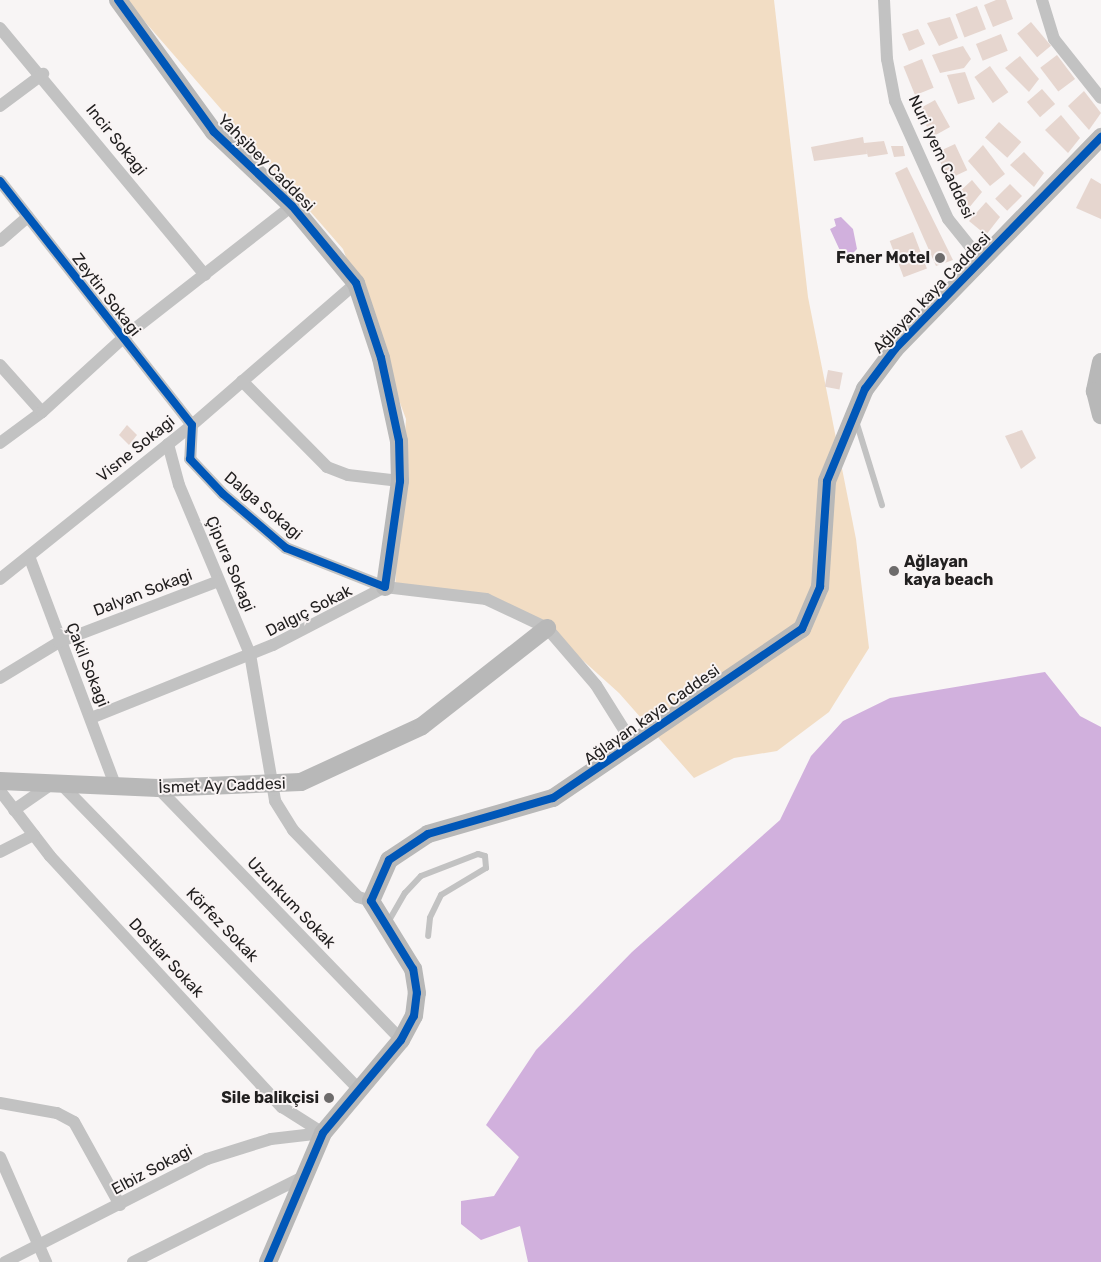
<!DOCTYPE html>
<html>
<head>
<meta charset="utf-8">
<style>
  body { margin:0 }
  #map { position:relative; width:1101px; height:1262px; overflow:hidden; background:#f8f5f5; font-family:Rubik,sans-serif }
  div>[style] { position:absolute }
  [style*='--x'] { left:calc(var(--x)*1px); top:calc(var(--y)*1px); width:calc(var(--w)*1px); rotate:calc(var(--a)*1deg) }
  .green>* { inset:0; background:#f2ddc4 }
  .water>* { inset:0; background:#d1b0dd }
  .building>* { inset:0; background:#e6d6cf; transform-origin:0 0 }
  .lane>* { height:6px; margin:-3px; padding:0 3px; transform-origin:3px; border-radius:3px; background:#c2c2c2 }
  .street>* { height:12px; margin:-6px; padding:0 6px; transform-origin:6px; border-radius:6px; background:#c2c2c2 }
  .secondary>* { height:18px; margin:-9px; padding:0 9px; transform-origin:9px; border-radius:9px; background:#b8b8b8 }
  .cycleway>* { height:8px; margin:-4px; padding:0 4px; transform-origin:4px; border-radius:4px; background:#0057b8 }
  .dots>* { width:14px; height:14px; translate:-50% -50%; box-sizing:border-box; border:2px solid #f9f4f4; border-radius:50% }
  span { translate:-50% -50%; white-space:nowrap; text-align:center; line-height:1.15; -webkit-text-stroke:4px #f9f4f4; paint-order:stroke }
  .street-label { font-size:16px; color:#222020 }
  .poi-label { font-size:16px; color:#222020; font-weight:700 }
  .right { translate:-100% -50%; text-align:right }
  .left { translate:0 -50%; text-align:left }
</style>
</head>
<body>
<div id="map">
  <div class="green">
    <i style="clip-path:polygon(126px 0,774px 0,808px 297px,856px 539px,869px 648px,829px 712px,777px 751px,734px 758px,694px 778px,619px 693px,547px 628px,503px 605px,395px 589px,406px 419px,343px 249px)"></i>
  </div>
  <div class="water">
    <i style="clip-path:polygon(841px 217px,853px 229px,857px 249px,851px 255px,842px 255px,830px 229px,836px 226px,834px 219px)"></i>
    <i style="clip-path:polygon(1045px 672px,1080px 716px,1101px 727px,1101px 1262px,528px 1262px,520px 1226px,481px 1240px,461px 1224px,461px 1201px,494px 1196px,519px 1157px,486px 1125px,536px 1050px,632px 952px,780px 820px,811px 756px,843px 721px,890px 698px)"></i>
  </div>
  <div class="building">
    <i style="clip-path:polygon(996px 0,1006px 0,1013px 19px,993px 27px,984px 5px)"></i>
    <i style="left:977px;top:6px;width:25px;height:23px;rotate:69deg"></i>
    <i style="clip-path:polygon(950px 17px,958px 38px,939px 46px,927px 23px)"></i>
    <i style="left:1031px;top:22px;width:31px;height:18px;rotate:50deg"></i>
    <i style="clip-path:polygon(918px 29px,925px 44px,909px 51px,902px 34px)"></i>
    <i style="left:1001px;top:34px;width:18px;height:27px;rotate:68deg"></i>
    <i style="clip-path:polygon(963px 46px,971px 59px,964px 68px,940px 73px,932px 55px)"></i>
    <i style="left:1057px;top:55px;width:30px;height:21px;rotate:53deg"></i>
    <i style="clip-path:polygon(1020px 56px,1039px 79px,1029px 92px,1005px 68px)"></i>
    <i style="left:922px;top:59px;width:31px;height:20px;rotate:68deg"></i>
    <i style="left:990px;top:66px;width:32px;height:19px;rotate:55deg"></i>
    <i style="clip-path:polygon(965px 72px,975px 99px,958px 104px,947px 75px)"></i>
    <i style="left:1042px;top:89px;width:20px;height:20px;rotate:49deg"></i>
    <i style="clip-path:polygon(1084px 91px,1101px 113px,1089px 130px,1068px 106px)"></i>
    <i style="left:935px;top:100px;width:31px;height:20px;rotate:61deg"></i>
    <i style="clip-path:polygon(1061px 115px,1080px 138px,1068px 153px,1045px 130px)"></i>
    <i style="left:999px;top:122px;width:30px;height:21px;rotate:42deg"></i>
    <i style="clip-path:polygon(863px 137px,864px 143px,884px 141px,888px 154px,868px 157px,866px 149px,867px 154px,814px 161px,811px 147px)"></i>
    <i style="left:955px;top:144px;width:29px;height:21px;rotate:65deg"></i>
    <i style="clip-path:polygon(983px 145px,1005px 174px,990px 186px,968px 161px)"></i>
    <i style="clip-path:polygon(891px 146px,903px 146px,905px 156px,894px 157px)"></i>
    <i style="clip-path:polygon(1024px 152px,1044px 173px,1034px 187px,1010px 165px)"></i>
    <i style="clip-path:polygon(907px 167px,953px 260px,936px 266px,895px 173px)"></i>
    <i style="clip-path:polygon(1091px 178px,1101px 184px,1101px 219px,1076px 208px)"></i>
    <i style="clip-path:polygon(972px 180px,982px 192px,968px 209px,956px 195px)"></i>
    <i style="left:1010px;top:184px;width:17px;height:21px;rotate:45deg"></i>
    <i style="clip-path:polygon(986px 202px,1000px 217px,986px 235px,969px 221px)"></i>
    <i style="left:913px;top:232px;width:39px;height:25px;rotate:69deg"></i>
    <i style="left:828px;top:370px;width:15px;height:17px;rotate:11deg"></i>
    <i style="clip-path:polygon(127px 425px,137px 435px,129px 445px,119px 435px)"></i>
    <i style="clip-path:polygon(1022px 430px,1036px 458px,1021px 469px,1005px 436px)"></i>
  </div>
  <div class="lane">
    <i style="--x:856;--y:421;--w:88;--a:72.8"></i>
    <i style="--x:387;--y:924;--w:36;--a:-60"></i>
    <i style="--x:405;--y:893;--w:23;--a:-47"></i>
    <i style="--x:421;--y:876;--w:61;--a:-21.1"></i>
    <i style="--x:478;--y:854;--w:7;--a:16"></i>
    <i style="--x:485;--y:856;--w:12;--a:85"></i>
    <i style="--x:486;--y:868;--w:52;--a:149"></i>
    <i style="--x:441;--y:895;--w:25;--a:116"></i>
    <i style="--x:430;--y:918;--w:18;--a:96"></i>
  </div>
  <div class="street">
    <i style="--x:884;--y:0;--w:59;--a:87.1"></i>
    <i style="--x:887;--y:59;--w:43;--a:79.2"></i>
    <i style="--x:895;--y:101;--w:129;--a:65.8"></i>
    <i style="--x:948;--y:219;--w:53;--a:51.2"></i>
    <i style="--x:1042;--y:0;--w:41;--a:72.9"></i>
    <i style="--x:1054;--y:39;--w:75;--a:51.5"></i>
    <i style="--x:0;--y:28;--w:321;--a:50.3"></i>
    <i style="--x:0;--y:106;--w:54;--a:-36.7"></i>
    <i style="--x:0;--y:181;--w:310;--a:51.8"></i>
    <i style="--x:192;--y:425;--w:34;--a:93"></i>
    <i style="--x:190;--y:459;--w:48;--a:46.7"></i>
    <i style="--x:223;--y:494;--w:83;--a:40.6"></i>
    <i style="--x:286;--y:548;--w:106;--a:21.5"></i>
    <i style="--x:0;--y:241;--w:37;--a:-41"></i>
    <i style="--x:0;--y:365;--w:63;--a:48.2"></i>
    <i style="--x:242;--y:381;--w:121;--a:45.3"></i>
    <i style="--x:327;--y:467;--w:22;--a:21"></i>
    <i style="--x:348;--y:475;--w:52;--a:6.6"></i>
    <i style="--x:0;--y:443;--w:52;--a:-36.4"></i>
    <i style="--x:42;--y:412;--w:110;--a:-42.4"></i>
    <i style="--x:123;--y:338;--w:214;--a:-38"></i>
    <i style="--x:168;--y:444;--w:42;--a:75"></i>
    <i style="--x:179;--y:485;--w:183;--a:67.2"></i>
    <i style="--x:250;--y:654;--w:149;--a:80.3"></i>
    <i style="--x:275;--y:801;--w:34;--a:58"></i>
    <i style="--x:293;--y:830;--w:93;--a:45.9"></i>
    <i style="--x:358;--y:897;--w:14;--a:17"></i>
    <i style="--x:29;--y:556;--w:247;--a:69.4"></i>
    <i style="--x:0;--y:579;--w:246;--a:-38.7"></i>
    <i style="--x:192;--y:425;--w:217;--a:-40.9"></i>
    <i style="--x:0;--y:678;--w:69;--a:-31.4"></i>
    <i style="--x:59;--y:642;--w:171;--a:-20.9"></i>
    <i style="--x:91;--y:718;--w:196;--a:-21.9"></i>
    <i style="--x:273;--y:645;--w:126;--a:-27.4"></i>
    <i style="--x:385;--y:587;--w:102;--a:6.8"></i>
    <i style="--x:486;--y:599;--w:68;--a:25.4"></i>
    <i style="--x:547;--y:628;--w:75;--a:49.3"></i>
    <i style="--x:596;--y:685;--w:70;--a:57.9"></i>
    <i style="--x:60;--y:783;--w:429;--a:45.7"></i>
    <i style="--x:158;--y:788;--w:350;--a:46"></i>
    <i style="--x:0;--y:791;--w:82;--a:52.4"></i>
    <i style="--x:50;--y:856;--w:342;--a:47.3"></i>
    <i style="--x:282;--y:1107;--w:49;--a:32.4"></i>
    <i style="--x:14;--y:810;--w:47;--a:-34.7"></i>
    <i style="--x:0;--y:852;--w:38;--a:-27"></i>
    <i style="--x:0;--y:1103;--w:58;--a:10"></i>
    <i style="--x:57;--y:1113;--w:19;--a:28"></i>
    <i style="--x:74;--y:1122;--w:95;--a:61"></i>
    <i style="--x:0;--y:1157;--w:115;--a:66.3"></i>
    <i style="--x:5;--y:1262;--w:227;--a:-27"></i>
    <i style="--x:207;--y:1159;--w:67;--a:-17.4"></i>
    <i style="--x:271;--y:1139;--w:52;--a:-6.6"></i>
    <i style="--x:133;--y:1262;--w:192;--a:-26.6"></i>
  </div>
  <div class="secondary">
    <i style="--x:118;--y:0;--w:163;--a:54"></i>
    <i style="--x:214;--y:132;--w:108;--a:43.5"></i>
    <i style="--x:292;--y:206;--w:100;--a:50.3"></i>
    <i style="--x:356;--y:283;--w:79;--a:71.6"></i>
    <i style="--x:381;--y:358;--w:85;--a:77.8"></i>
    <i style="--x:399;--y:441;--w:40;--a:88.6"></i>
    <i style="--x:400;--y:481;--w:107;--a:98.1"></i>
    <i style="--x:1101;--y:362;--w:30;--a:102"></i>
    <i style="--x:1095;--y:391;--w:25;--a:76"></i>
    <i style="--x:0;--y:781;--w:158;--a:2.5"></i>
    <i style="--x:158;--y:788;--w:143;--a:-2.4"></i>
    <i style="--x:301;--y:782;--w:133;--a:-24.8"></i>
    <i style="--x:422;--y:726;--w:159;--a:-38.1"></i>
    <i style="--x:268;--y:1262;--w:140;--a:-66.9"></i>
    <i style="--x:323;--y:1133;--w:121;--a:-50"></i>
    <i style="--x:401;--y:1040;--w:27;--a:-62"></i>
    <i style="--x:414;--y:1016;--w:23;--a:-83"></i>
    <i style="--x:417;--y:993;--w:24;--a:-99"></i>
    <i style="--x:413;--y:969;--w:80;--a:-121.7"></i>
    <i style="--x:371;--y:901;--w:45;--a:-66.3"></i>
    <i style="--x:389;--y:860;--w:47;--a:-33.7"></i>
    <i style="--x:428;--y:834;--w:130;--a:-16.1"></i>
    <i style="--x:553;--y:798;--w:301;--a:-34.2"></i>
    <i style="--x:802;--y:629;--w:46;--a:-66.8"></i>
    <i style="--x:820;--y:587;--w:106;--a:-86.2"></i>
    <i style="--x:827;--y:481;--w:100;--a:-67.6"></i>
    <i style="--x:865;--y:389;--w:50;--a:-53.1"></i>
    <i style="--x:895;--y:349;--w:296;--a:-45.8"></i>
  </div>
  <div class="cycleway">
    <i style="--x:0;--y:181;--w:310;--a:51.8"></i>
    <i style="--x:192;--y:425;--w:34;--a:93"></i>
    <i style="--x:190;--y:459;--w:48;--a:46.7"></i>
    <i style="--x:223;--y:494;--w:83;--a:40.6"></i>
    <i style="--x:286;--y:548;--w:106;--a:21.5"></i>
    <i style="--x:385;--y:587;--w:107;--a:-81.9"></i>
    <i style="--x:400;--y:481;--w:40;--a:-91.4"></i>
    <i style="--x:399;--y:441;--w:85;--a:-102.2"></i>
    <i style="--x:381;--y:358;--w:79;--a:-108.4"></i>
    <i style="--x:356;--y:283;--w:100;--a:-129.7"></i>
    <i style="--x:292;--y:206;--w:108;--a:-136.5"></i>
    <i style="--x:214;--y:132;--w:163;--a:-126"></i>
    <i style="--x:268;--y:1262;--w:140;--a:-66.9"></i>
    <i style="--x:323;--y:1133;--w:121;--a:-50"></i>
    <i style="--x:401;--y:1040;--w:27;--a:-62"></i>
    <i style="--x:414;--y:1016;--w:23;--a:-83"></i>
    <i style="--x:417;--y:993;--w:24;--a:-99"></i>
    <i style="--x:413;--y:969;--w:80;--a:-121.7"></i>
    <i style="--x:371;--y:901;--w:45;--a:-66.3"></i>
    <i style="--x:389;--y:860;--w:47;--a:-33.7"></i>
    <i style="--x:428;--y:834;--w:130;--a:-16.1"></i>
    <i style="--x:553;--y:798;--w:301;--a:-34.2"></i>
    <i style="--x:802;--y:629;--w:46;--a:-66.8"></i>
    <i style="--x:820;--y:587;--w:106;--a:-86.2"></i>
    <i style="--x:827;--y:481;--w:100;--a:-67.6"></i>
    <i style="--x:865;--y:389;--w:50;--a:-53.1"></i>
    <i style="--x:895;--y:349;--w:296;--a:-45.8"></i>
  </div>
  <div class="dots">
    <i style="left:940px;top:258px;background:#6d6b6b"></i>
    <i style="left:894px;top:571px;background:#6d6b6b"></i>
    <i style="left:329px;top:1098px;background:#6d6b6b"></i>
  </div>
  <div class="street-label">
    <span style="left:116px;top:140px;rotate:51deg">Incir Sokagi</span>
    <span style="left:941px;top:157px;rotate:65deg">Nuri Iyem Caddesi</span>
    <span style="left:266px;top:163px;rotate:45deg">Yahşibey Caddesi</span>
    <span style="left:932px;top:293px;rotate:-46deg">Ağlayan kaya Caddesi</span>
    <span style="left:106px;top:295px;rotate:52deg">Zeytin Sokagi</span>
    <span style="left:136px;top:449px;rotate:-39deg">Visne Sokagi</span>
    <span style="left:263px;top:506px;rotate:40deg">Dalga Sokagi</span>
    <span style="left:230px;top:564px;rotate:67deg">Çipura Sokagi</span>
    <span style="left:143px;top:593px;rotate:-21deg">Dalyan Sokagi</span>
    <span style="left:309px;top:611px;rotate:-27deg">Dalgıç Sokak</span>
    <span style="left:87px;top:665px;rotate:68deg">Çakil Sokagi</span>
    <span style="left:652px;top:715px;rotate:-35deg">Ağlayan kaya Caddesi</span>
    <span style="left:222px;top:786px;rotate:-2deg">İsmet Ay Caddesi</span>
    <span style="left:291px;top:903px;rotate:46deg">Uzunkum Sokak</span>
    <span style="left:222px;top:925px;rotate:46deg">Körfez Sokak</span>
    <span style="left:166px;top:958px;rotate:47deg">Dostlar Sokak</span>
    <span style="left:152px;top:1170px;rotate:-28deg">Elbiz Sokagi</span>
  </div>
  <div class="poi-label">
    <span class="right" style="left:930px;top:258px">Fener Motel</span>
    <span class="left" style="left:904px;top:571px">Ağlayan<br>kaya beach</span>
    <span class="right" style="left:319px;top:1098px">Sile balikçisi</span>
  </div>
</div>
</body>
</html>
